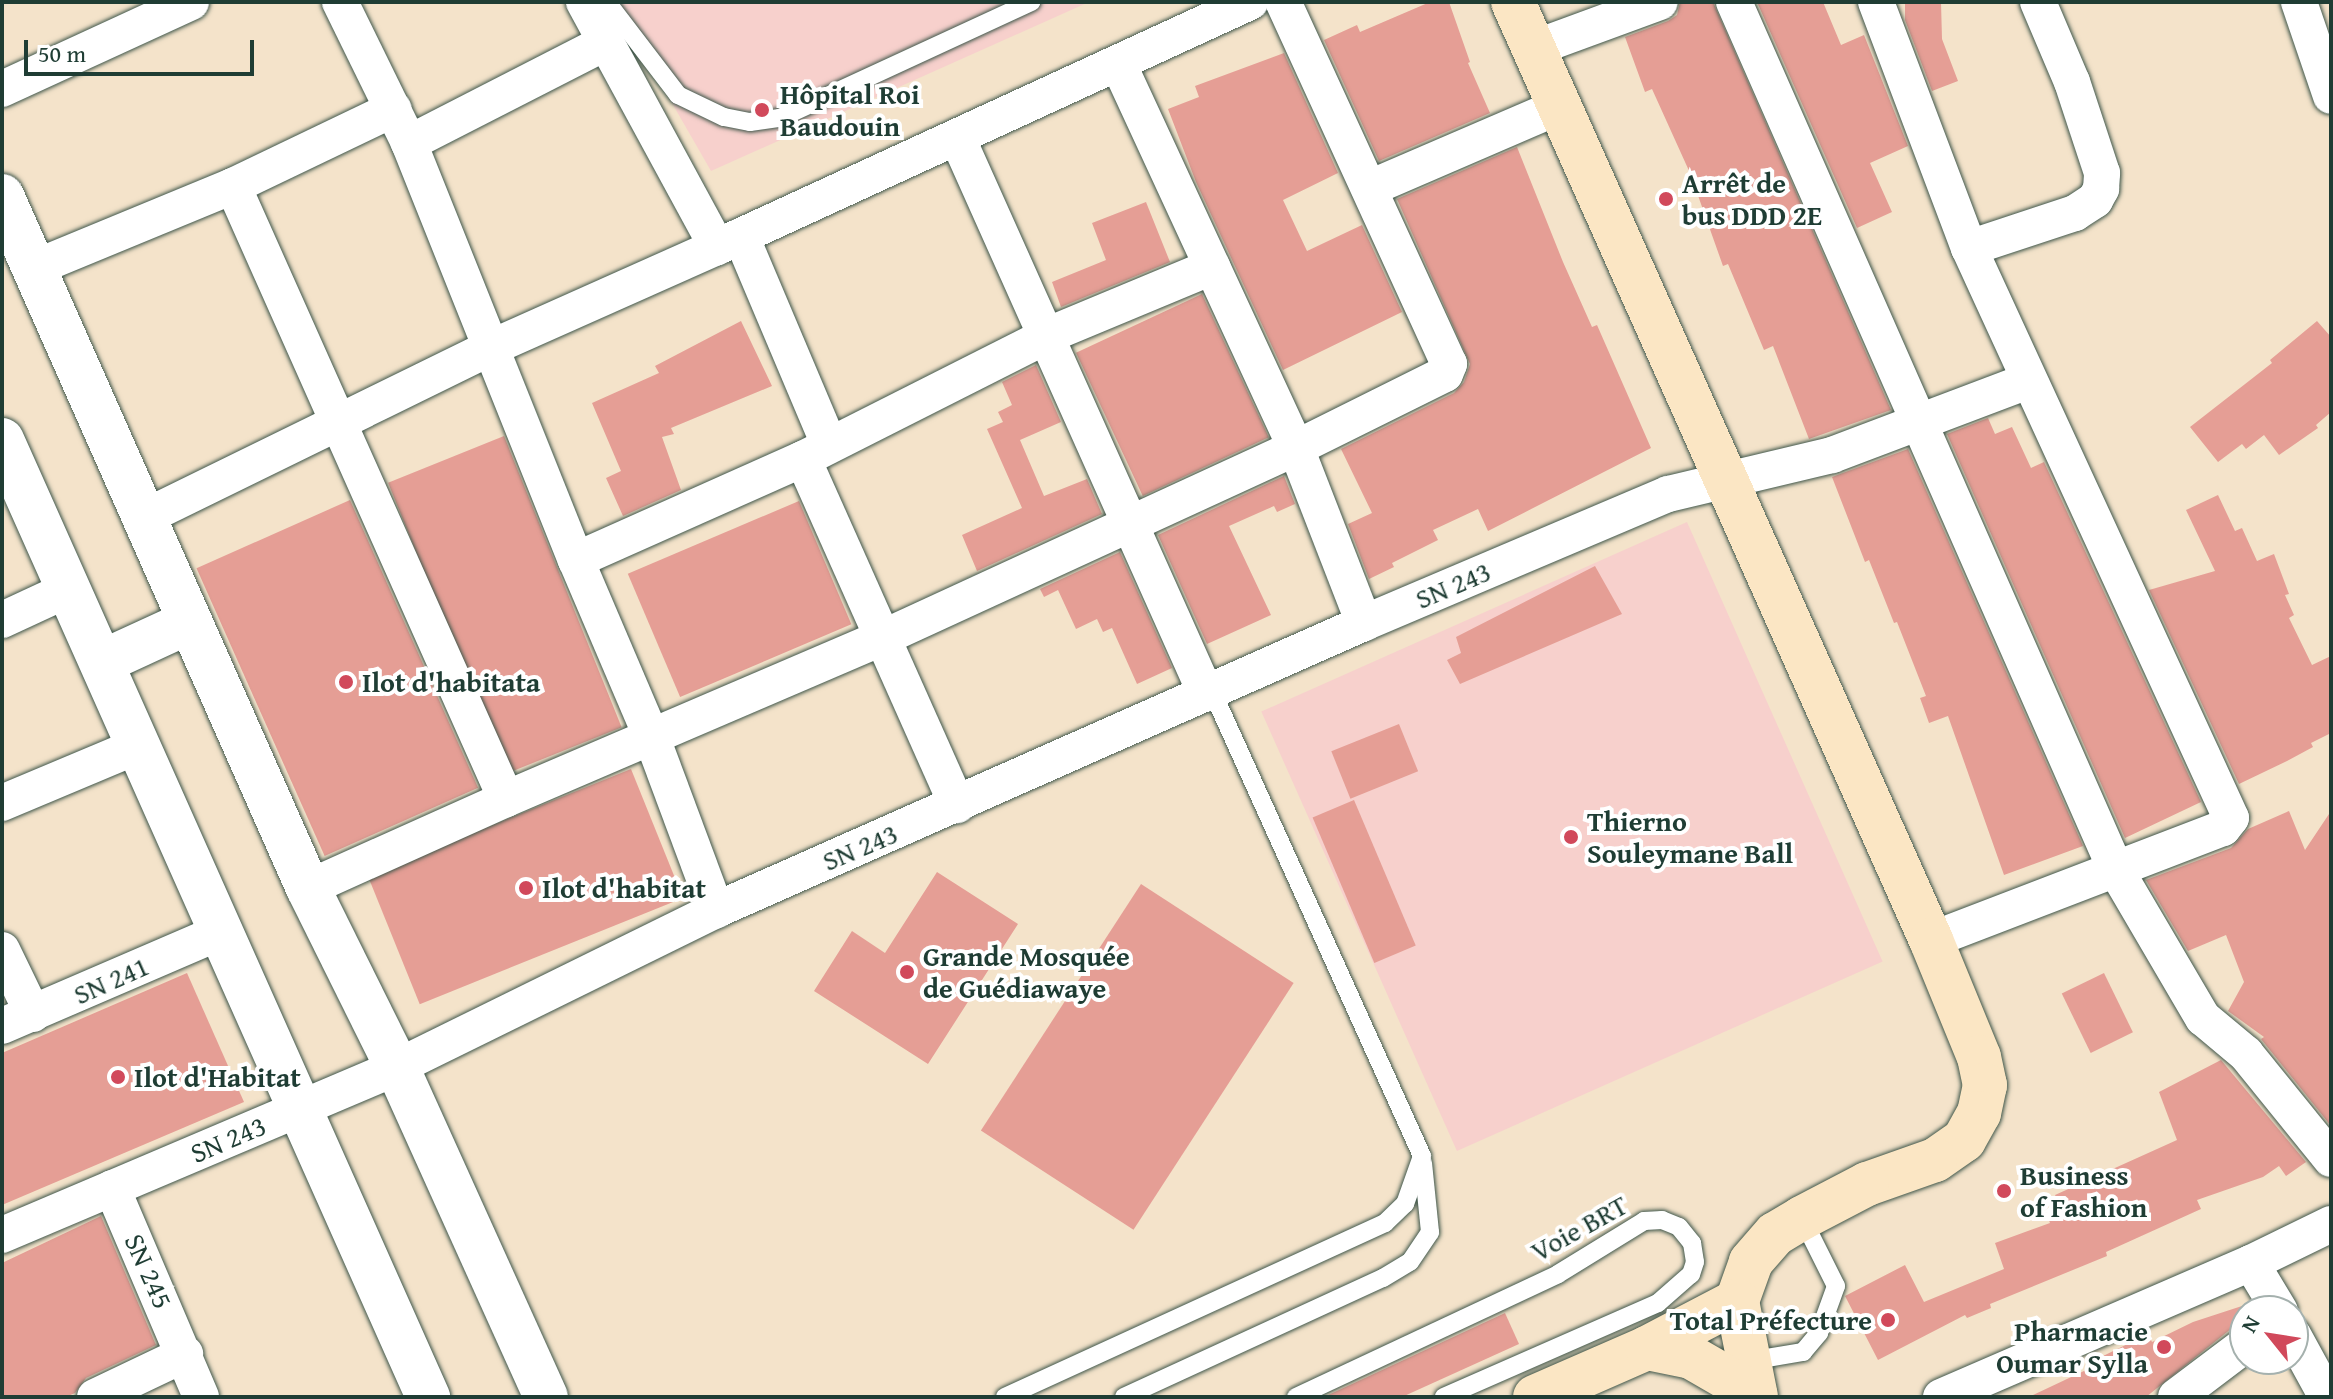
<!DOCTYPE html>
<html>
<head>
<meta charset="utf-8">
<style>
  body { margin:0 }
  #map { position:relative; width:2333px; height:1399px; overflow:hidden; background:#f4e3ca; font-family:"Gentium Book Plus",serif }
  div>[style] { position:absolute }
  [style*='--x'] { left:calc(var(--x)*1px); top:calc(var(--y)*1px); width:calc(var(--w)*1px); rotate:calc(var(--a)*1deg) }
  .built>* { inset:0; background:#f7d0cc; transform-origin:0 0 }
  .building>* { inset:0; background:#e59e95; transform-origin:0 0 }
  .roads { filter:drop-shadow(0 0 2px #3f564a) drop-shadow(0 0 2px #3f564a) }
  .service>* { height:18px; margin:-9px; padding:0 9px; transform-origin:9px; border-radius:9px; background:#fff }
  .minor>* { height:36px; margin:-18px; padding:0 18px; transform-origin:18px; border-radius:18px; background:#fff }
  .tertiary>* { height:44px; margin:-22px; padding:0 22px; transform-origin:22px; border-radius:22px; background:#fff }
  .secondary>* { height:44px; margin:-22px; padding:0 22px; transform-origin:22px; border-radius:22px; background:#fbe6c4 }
  .dots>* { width:22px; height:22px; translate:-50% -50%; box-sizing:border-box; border:4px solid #fff; border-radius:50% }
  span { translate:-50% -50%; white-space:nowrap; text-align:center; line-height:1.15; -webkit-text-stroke:8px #fff; paint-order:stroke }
  .poi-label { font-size:28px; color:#1f3d34; font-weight:700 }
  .left { translate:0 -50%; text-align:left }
  .right { translate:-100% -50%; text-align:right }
  .street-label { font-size:28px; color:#1f3d34 }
  .frame { position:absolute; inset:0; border:4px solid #1f3d34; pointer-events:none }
  .north { position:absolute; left:2229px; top:1295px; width:80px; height:80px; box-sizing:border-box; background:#fff; border:2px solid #a5b1ae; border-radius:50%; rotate:300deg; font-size:22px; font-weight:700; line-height:32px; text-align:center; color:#1f3d34 }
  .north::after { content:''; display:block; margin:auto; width:28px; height:36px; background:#d1495b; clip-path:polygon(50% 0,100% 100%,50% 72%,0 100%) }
  .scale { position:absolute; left:24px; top:40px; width:230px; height:36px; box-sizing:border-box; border:4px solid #1f3d34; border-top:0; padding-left:10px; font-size:24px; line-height:28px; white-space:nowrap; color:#1f3d34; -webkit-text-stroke:6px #fff; paint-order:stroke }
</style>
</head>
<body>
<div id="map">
  <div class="built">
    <i style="clip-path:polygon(614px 2px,1089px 2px,711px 171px)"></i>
    <i style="left:1687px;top:522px;width:481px;height:466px;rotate:66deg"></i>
  </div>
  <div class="building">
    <i style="clip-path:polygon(1430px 2px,1449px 2px,1470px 62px,1468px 63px,1490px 113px,1379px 161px,1324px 40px,1357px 25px,1360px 32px)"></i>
    <i style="clip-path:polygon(1680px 2px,1713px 2px,1891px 410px,1809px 439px,1773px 346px,1764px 350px,1728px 264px,1723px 266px,1690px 173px,1652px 89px,1645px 92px,1625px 37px,1668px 21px,1677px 15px)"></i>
    <i style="clip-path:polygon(1757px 2px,1823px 2px,1841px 45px,1864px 35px,1908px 146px,1870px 163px,1892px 212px,1857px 228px)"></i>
    <i style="clip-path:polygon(1905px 2px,1941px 2px,1942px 39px,1958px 81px,1932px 91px,1905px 20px)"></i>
    <i style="clip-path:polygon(1284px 53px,1338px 173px,1283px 200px,1307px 251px,1362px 225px,1402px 312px,1283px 370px,1196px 182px,1168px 109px,1199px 97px,1195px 86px)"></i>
    <i style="clip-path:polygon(1517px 147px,1563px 262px,1592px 327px,1597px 325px,1651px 448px,1488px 531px,1478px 509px,1433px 530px,1438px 540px,1392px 563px,1394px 567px,1369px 579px,1348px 524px,1372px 513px,1341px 449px,1454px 393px,1464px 382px,1470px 364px,1397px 199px)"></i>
    <i style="clip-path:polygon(1146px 202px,1170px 262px,1061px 307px,1052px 282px,1106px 260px,1092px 223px)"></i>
    <i style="left:1202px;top:294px;width:158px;height:139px;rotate:65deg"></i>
    <i style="clip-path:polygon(741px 321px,772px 386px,671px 428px,674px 434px,662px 437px,681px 490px,623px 516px,606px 478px,621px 471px,592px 403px,659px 373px,655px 366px)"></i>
    <i style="clip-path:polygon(2317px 321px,2331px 337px,2331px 412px,2316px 425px,2318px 428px,2279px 455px,2264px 435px,2246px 449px,2242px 444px,2218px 462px,2190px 427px,2272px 363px,2270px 360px)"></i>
    <i style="clip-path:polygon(1036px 365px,1061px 422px,1020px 440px,1044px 496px,1087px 479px,1102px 514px,977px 571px,962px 535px,1022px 508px,987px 429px,1003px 422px,998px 412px,1012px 405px,1002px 382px)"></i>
    <i style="clip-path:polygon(1988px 418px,1995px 434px,2012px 427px,2031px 468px,2044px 462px,2201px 802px,2125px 838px,1947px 434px)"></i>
    <i style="left:504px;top:436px;width:314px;height:125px;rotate:68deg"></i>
    <i style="clip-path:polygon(1908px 449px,2083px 846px,2004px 875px,1948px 716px,1929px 723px,1920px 698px,1926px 696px,1897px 622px,1894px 623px,1869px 560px,1865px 562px,1832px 477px)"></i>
    <i style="clip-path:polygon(1284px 476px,1295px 504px,1277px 512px,1274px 506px,1229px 526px,1271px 615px,1207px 644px,1158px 535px)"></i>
    <i style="clip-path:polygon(2218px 495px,2235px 531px,2242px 528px,2257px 561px,2274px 554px,2289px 594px,2285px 595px,2294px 615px,2289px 618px,2312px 665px,2331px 656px,2331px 733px,2311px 743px,2313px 747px,2287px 761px,2239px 784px,2149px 590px,2215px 571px,2186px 510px)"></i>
    <i style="left:350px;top:500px;width:315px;height:168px;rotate:66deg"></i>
    <i style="left:799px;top:501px;width:134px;height:186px;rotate:67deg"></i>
    <i style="clip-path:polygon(1120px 552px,1172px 668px,1137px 684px,1112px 628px,1103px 632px,1097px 619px,1076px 629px,1058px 590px,1044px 597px,1040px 589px)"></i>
    <i style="clip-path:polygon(1595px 566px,1622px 614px,1460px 684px,1447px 660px,1461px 653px,1456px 637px)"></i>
    <i style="left:1399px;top:724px;width:51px;height:73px;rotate:68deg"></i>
    <i style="left:631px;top:769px;width:139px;height:284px;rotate:68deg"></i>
    <i style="left:1354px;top:800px;width:158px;height:45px;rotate:67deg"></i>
    <i style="clip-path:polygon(2289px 811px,2305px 850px,2331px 811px,2331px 1126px,2261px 1039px,2264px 1037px,2228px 1011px,2244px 982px,2226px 935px,2188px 951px,2146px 880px,2231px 848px,2248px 829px)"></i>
    <i style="clip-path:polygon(937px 872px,1018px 924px,928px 1064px,814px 991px,852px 931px,885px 953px)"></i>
    <i style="left:1141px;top:884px;width:182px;height:294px;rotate:33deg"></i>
    <i style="clip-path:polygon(187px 973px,244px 1102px,2px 1205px,2px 1053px)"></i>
    <i style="left:2104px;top:973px;width:66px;height:47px;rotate:64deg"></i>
    <i style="clip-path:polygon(2221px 1060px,2306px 1162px,2286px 1176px,2279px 1166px,2263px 1177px,2197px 1200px,2201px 1209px,2106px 1252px,2107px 1256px,1990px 1304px,1991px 1308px,1967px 1318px,1965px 1315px,1878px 1360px,1845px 1296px,1905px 1265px,1924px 1302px,2004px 1269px,1995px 1243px,2050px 1223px,2048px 1218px,2063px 1212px,2055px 1195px,2177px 1140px,2159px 1092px)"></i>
    <i style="clip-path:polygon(101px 1216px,156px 1345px,86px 1378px,75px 1393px,66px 1397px,2px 1397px,2px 1263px)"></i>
    <i style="clip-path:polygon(2245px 1305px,2245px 1324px,2232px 1328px,2146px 1397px,2029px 1397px,2103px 1362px,2101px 1357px,2148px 1334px,2152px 1342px,2193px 1322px)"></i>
    <i style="clip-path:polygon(1505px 1313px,1519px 1344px,1402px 1397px,1324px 1397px)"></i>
  </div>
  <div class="roads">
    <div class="service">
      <i style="--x:607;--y:2;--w:117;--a:52.6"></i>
      <i style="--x:678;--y:95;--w:51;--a:25.6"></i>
      <i style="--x:724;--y:117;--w:26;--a:11"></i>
      <i style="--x:750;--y:122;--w:30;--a:-8"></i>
      <i style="--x:780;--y:118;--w:277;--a:-24.8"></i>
      <i style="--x:1749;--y:1361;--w:55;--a:-9.5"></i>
      <i style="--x:1803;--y:1352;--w:25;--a:-50"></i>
      <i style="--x:1819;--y:1333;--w:50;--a:-70.1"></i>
      <i style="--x:1836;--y:1286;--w:76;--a:-116.6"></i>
      <i style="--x:1005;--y:1397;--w:418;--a:-24.6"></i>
      <i style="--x:1385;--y:1223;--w:28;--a:-44"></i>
      <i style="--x:1405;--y:1204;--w:51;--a:-70.5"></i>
      <i style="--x:1422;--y:1156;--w:510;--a:-114.3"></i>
      <i style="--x:1124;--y:1397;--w:285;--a:-24.7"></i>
      <i style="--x:1383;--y:1278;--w:31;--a:-31"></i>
      <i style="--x:1410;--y:1262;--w:36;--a:-56"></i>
      <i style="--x:1430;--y:1232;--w:69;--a:-95.8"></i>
      <i style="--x:1296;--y:1397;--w:289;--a:-25.1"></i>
      <i style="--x:1558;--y:1274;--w:101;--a:-31.6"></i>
      <i style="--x:1644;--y:1221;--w:18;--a:-3"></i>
      <i style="--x:1662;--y:1220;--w:18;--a:22"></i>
      <i style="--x:1679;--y:1227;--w:21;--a:51"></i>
      <i style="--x:1692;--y:1243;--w:19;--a:81"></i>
      <i style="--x:1695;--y:1262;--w:13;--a:108"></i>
      <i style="--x:1691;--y:1274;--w:44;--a:138.7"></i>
      <i style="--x:1658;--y:1303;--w:234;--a:156.3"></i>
    </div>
    <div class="minor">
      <i style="--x:340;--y:2;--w:157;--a:63.9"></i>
      <i style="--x:409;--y:143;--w:449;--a:68.2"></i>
      <i style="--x:576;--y:560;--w:194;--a:66.9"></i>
      <i style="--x:652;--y:738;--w:184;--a:69.6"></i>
      <i style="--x:584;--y:2;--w:279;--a:61.5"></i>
      <i style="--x:1734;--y:2;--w:948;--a:66.25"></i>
      <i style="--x:2116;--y:870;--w:172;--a:59.6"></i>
      <i style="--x:2203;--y:1018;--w:56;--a:39.9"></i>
      <i style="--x:2246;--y:1054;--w:135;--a:51"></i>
      <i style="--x:1876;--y:2;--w:263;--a:69.3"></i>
      <i style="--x:1969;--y:248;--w:627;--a:65.31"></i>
      <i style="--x:2231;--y:818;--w:13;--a:129"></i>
      <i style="--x:2223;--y:828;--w:313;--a:159"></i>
      <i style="--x:2299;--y:2;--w:99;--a:71.2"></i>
      <i style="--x:1532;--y:49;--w:136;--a:-20.2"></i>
      <i style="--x:1118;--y:63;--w:424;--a:65.2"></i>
      <i style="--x:1296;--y:448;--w:188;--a:68.8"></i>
      <i style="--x:2;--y:89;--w:208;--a:-24.7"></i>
      <i style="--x:957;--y:137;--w:610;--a:65.91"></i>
      <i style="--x:409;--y:143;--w:221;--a:-27.1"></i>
      <i style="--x:233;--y:186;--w:671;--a:65.99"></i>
      <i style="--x:1370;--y:188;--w:205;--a:-23.3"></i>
      <i style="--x:741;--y:236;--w:226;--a:67.1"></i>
      <i style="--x:1969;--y:248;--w:112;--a:-18.3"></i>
      <i style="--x:2075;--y:213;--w:24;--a:-33"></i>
      <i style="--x:2095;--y:200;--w:13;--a:-61"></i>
      <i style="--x:2101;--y:189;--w:16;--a:-86"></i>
      <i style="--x:2102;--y:173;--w:96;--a:-108.2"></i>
      <i style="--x:2072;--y:82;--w:87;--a:-113"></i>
      <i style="--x:34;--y:268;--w:215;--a:-22.4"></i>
      <i style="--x:233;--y:186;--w:178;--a:-25.6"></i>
      <i style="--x:803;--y:459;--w:379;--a:66"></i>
      <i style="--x:143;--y:518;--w:386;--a:-26.1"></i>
      <i style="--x:490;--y:348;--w:248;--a:-24"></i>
      <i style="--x:717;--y:247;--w:587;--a:-24.69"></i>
      <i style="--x:576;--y:560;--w:248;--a:-24"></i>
      <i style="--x:803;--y:459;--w:272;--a:-26.8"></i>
      <i style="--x:1046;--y:336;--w:180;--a:-22.6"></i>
      <i style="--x:2;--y:620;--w:74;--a:-24.8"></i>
      <i style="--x:2;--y:803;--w:150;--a:-22.8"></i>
      <i style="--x:308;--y:888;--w:217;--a:-24.2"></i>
      <i style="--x:506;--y:799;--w:407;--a:-23.2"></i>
      <i style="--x:880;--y:639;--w:458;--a:-24.7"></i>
      <i style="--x:1296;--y:448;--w:166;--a:-26.4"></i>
      <i style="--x:1445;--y:374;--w:11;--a:-68"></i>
      <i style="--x:1449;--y:364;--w:398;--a:-114.6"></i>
      <i style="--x:2;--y:950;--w:71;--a:64.2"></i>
      <i style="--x:2;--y:1026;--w:237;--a:-23.3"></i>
      <i style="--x:112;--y:1188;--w:227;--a:66.9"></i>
      <i style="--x:2;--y:1235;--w:429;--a:-23"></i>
      <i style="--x:397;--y:1067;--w:356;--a:-26.2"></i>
      <i style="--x:716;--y:910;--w:709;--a:-23.89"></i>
      <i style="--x:1364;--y:623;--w:330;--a:-23"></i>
      <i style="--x:1668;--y:494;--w:169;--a:-13.4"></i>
      <i style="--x:1832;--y:455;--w:210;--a:-20.7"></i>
      <i style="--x:2251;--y:1263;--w:56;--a:58.9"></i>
      <i style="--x:2293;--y:1335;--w:71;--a:61.3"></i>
      <i style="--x:95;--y:1397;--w:100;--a:-25.5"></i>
      <i style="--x:1941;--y:1397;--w:338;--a:-23.4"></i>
      <i style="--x:2251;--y:1263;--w:89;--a:-26"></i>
      <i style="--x:2176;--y:1397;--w:86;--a:-37"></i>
    </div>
    <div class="tertiary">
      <i style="--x:2;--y:196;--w:757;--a:66.15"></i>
      <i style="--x:308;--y:888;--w:200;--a:63.6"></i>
      <i style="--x:397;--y:1067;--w:362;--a:65.7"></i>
      <i style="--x:2;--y:440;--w:1048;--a:66"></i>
      <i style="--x:102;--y:662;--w:96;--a:-24.7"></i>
    </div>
    <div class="secondary">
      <i style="--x:1513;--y:2;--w:1027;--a:65.98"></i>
      <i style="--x:1931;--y:940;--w:126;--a:67.7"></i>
      <i style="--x:1979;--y:1057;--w:29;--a:78"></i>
      <i style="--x:1985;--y:1085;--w:29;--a:102"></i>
      <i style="--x:1979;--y:1113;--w:31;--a:119"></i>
      <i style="--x:1964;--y:1140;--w:35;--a:145"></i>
      <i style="--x:1935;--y:1160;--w:72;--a:160.6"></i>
      <i style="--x:1867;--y:1184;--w:73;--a:152.4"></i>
      <i style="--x:1802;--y:1218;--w:31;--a:149"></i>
      <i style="--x:1775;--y:1234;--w:37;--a:131"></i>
      <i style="--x:1751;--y:1262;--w:41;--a:109.7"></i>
      <i style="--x:1737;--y:1301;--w:98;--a:78.8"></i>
      <i style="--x:1647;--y:1348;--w:45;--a:11.6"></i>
      <i style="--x:1691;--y:1357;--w:74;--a:30"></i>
      <i style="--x:1535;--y:1397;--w:122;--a:-23.6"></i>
      <i style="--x:1647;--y:1348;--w:102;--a:-27.6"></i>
    </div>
  </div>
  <div class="dots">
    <i style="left:762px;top:110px;background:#d1495b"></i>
    <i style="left:1666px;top:199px;background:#d1495b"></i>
    <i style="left:346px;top:682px;background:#d1495b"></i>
    <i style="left:1571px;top:837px;background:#d1495b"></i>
    <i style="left:526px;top:888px;background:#d1495b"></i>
    <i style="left:907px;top:972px;background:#d1495b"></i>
    <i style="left:118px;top:1077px;background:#d1495b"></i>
    <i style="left:2004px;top:1191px;background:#d1495b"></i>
    <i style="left:1888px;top:1320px;background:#d1495b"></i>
    <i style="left:2164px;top:1347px;background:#d1495b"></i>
  </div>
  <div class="poi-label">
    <span class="left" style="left:780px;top:110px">Hôpital Roi<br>Baudouin</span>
    <span class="left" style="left:1682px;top:199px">Arrêt de<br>bus DDD 2E</span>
    <span class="left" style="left:362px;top:682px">Ilot d'habitata</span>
    <span class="left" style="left:1587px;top:837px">Thierno<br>Souleymane Ball</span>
    <span class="left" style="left:542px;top:888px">Ilot d'habitat</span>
    <span class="left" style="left:923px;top:972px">Grande Mosquée<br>de Guédiawaye</span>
    <span class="left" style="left:134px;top:1077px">Ilot d'Habitat</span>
    <span class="left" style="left:2020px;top:1191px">Business<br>of Fashion</span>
    <span class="right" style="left:1872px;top:1320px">Total Préfecture</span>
    <span class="right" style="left:2148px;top:1347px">Pharmacie<br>Oumar Sylla</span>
  </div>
  <div class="street-label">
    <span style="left:1453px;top:585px;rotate:-23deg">SN 243</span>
    <span style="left:860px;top:847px;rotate:-23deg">SN 243</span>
    <span style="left:111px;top:980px;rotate:-24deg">SN 241</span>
    <span style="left:228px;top:1139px;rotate:-23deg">SN 243</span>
    <span style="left:1579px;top:1228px;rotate:-29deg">Voie BRT</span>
    <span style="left:149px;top:1271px;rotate:66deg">SN 245</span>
  </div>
  <div class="frame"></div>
  <div class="north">N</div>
  <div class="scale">50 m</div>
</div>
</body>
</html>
